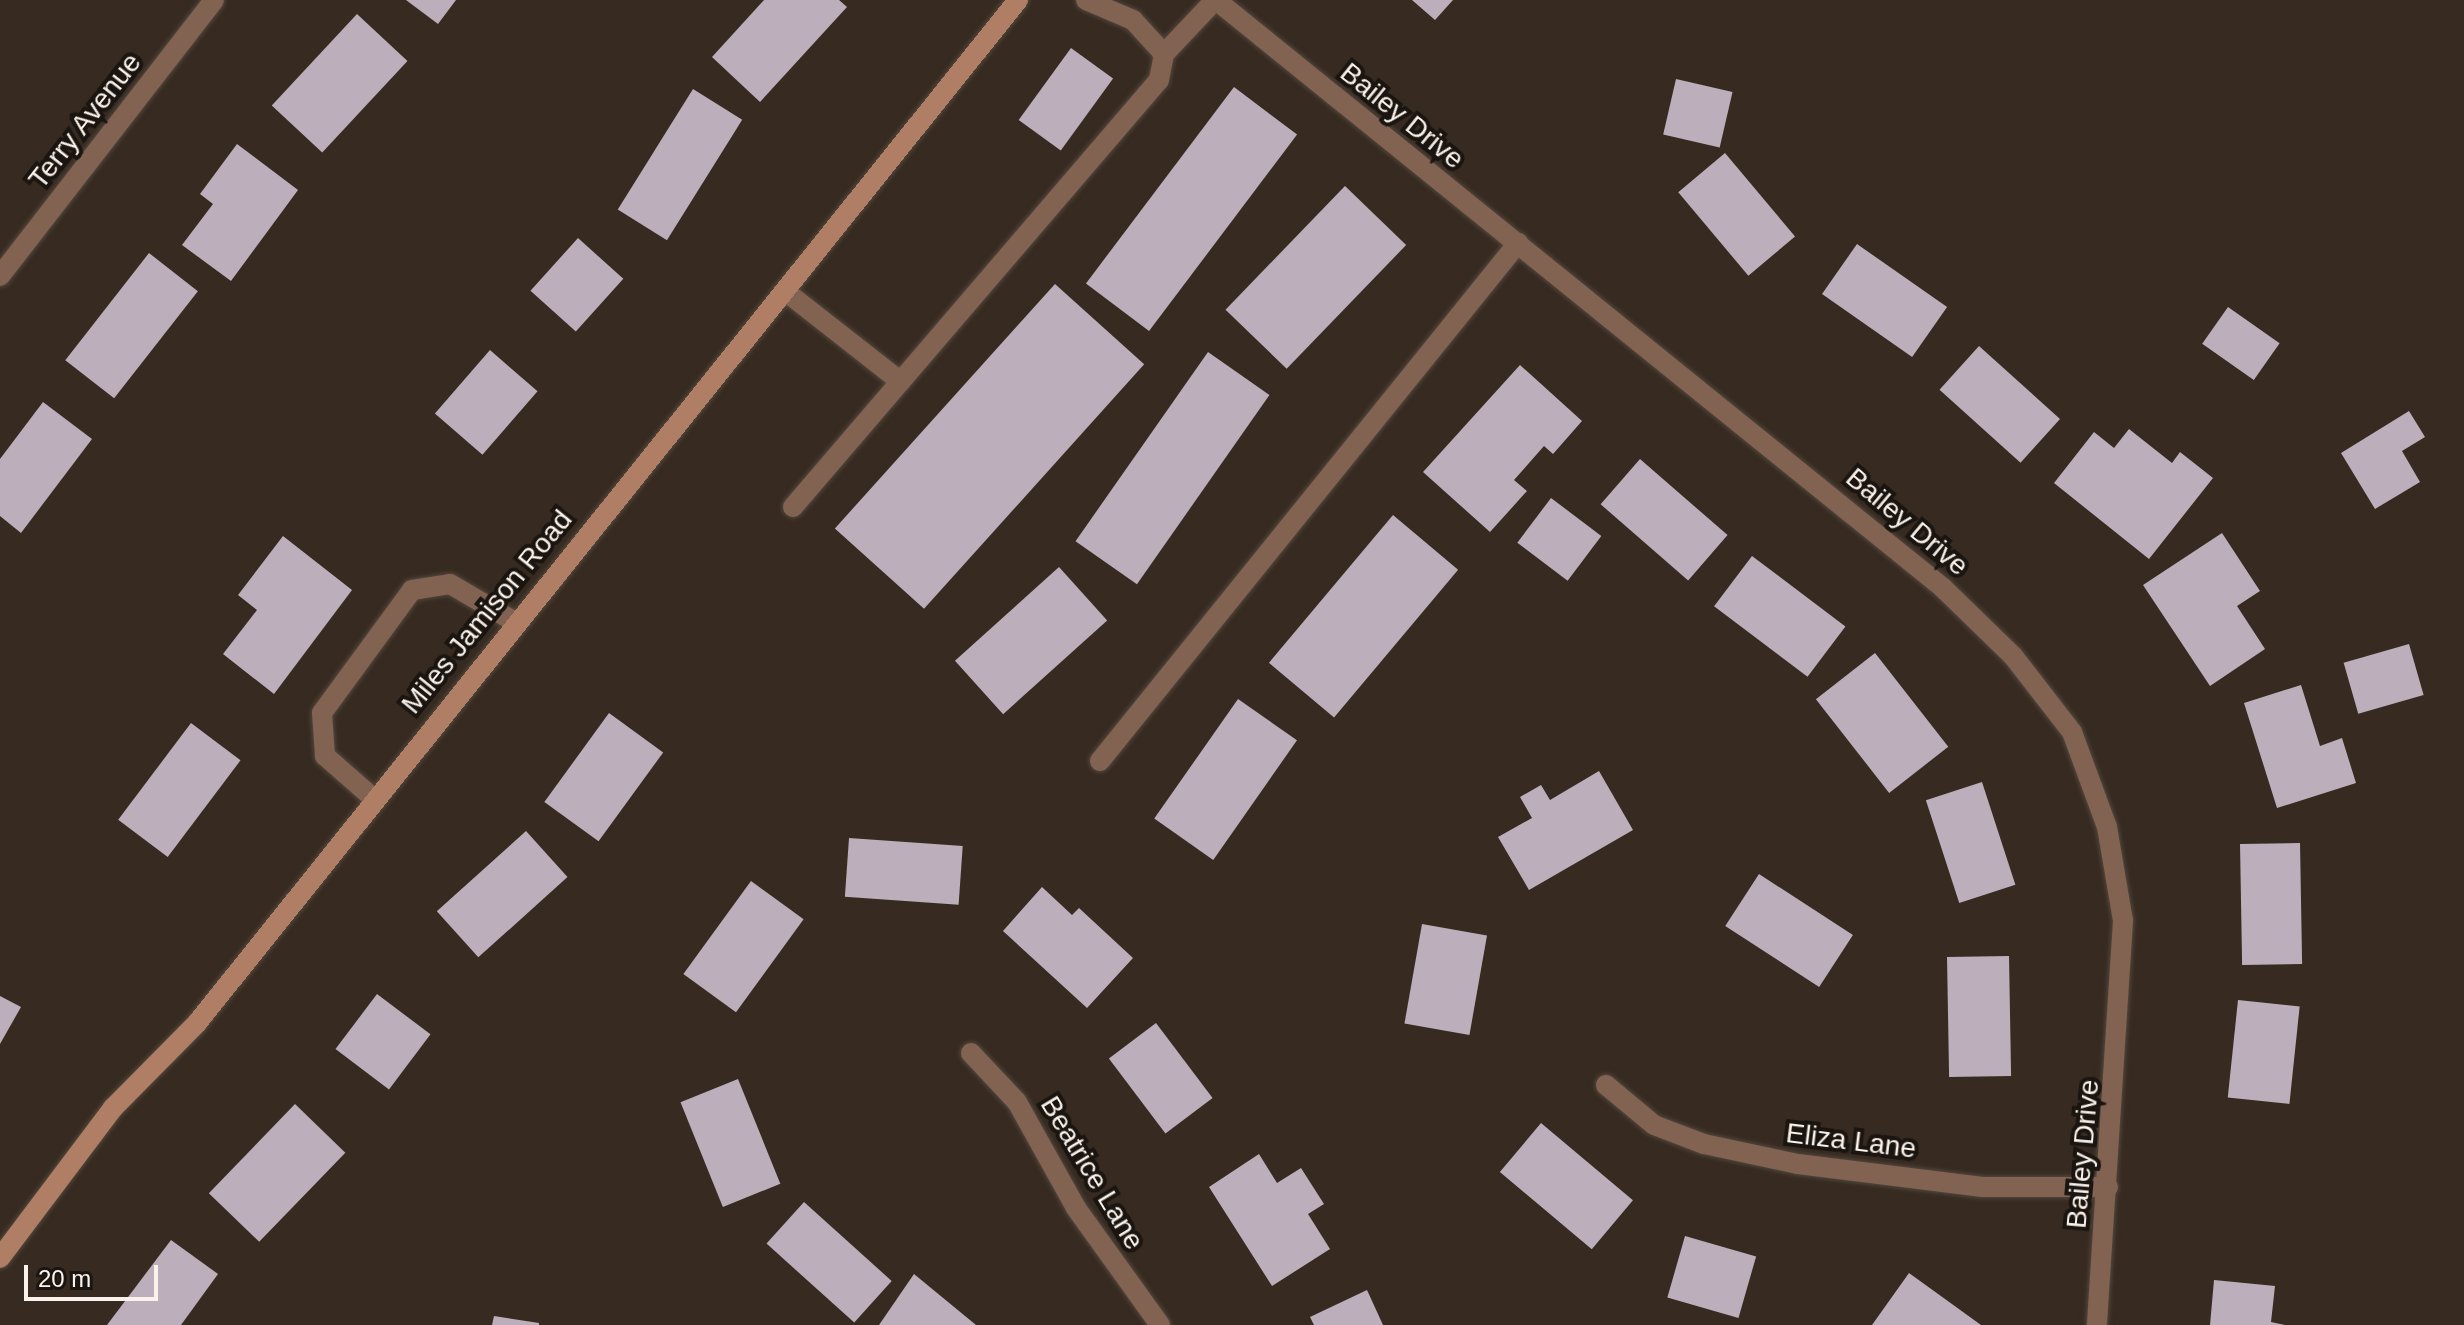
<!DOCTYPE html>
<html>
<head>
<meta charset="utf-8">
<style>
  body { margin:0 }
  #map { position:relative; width:2464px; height:1325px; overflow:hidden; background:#372b21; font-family:Helvetica,sans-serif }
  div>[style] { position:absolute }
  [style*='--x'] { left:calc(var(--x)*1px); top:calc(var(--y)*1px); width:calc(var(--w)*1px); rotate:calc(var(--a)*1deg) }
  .building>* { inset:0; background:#bdaebb; transform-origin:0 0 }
  .roads { filter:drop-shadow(0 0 2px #52473d) drop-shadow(0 0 2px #52473d) }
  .lane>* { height:20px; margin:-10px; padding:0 10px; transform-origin:10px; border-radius:10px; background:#826251 }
  .street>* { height:20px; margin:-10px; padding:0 10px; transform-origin:10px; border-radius:10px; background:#826251 }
  .secondary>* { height:20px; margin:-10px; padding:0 10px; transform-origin:10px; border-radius:10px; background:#b07e64 }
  span { translate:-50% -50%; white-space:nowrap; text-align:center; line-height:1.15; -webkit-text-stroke:8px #1a1510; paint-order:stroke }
  .street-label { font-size:28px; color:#faf2eb }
  .scale { position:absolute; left:24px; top:1265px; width:134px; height:36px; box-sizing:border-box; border:4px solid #faf2eb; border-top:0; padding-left:10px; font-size:24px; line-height:28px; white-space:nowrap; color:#faf2eb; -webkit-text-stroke:6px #1a1510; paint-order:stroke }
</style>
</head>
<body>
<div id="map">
  <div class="building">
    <i style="clip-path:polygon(406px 0,456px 0,438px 24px)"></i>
    <i style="clip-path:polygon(764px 0,839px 0,847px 7px,760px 102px,712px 57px)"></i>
    <i style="clip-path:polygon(1412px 0,1453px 0,1435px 20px)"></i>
    <i style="left:357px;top:14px;width:69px;height:125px;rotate:43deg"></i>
    <i style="left:1071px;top:48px;width:52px;height:89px;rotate:36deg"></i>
    <i style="left:1676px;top:79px;width:58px;height:57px;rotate:13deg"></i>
    <i style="left:1234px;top:87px;width:79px;height:246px;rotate:37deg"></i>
    <i style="left:693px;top:89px;width:58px;height:142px;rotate:32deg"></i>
    <i style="clip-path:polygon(237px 144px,298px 190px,231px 281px,182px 245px,213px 204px,200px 194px)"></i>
    <i style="left:1725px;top:153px;width:109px;height:61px;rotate:50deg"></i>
    <i style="left:1345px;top:186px;width:85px;height:172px;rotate:44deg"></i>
    <i style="left:578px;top:238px;width:61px;height:71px;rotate:42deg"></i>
    <i style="left:1857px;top:244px;width:110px;height:61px;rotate:35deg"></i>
    <i style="left:149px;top:253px;width:62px;height:136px;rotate:38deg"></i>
    <i style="left:1055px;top:284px;width:120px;height:329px;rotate:42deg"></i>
    <i style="left:2228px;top:307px;width:63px;height:45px;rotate:35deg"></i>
    <i style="left:1979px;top:346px;width:109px;height:59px;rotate:42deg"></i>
    <i style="left:490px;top:350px;width:63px;height:84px;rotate:41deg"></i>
    <i style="left:1208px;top:352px;width:75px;height:231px;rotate:35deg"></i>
    <i style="clip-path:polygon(1520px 365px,1582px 421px,1553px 454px,1544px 446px,1514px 480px,1527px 491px,1490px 532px,1423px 472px)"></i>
    <i style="clip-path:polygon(43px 402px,92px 439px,21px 533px,0 516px,0 459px)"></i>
    <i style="clip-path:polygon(2409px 411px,2425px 437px,2402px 451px,2420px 482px,2375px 509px,2341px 453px)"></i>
    <i style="clip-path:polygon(2129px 429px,2172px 463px,2180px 452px,2213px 478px,2149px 559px,2054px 483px,2094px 432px,2114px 448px)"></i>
    <i style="left:1640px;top:459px;width:116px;height:60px;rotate:41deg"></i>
    <i style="left:1551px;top:498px;width:63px;height:56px;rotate:37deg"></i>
    <i style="left:1393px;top:515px;width:85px;height:193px;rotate:40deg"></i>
    <i style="clip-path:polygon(2222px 533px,2260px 591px,2237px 606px,2265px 649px,2210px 686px,2143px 585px)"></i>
    <i style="clip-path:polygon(283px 536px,352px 590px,274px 694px,223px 654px,257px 610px,238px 595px)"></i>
    <i style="left:1752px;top:556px;width:117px;height:63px;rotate:37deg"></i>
    <i style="left:1059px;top:567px;width:72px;height:140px;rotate:48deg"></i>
    <i style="left:2409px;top:644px;width:53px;height:68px;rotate:74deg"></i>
    <i style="left:1875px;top:653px;width:119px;height:75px;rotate:52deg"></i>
    <i style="clip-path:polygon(2301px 685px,2320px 746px,2342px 738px,2356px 783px,2277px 808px,2244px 703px)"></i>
    <i style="left:1238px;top:699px;width:72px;height:146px;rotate:35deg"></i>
    <i style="left:609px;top:713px;width:67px;height:110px;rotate:36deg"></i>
    <i style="left:191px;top:723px;width:62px;height:121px;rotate:37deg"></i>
    <i style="clip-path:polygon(1599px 771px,1633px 830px,1529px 890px,1498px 837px,1532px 818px,1520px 797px,1541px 785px,1550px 800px)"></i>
    <i style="left:1982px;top:782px;width:108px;height:59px;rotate:72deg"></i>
    <i style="left:526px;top:831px;width:62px;height:120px;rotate:48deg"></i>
    <i style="left:849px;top:838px;width:114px;height:59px;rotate:4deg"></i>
    <i style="left:2300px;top:843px;width:121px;height:60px;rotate:89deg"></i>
    <i style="left:1759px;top:874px;width:112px;height:62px;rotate:33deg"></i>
    <i style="left:751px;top:881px;width:65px;height:115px;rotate:36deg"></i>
    <i style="clip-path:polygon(1042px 887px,1072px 915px,1079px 908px,1133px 958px,1087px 1008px,1003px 931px)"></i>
    <i style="left:1422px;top:924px;width:66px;height:101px;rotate:10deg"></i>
    <i style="left:2009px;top:956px;width:120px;height:62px;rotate:89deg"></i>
    <i style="left:377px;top:994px;width:67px;height:69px;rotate:37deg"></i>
    <i style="clip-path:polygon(0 996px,21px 1007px,0 1044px)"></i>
    <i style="left:2238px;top:1000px;width:62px;height:98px;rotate:6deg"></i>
    <i style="left:1156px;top:1023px;width:94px;height:59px;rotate:53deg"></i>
    <i style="left:738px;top:1079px;width:113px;height:62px;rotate:68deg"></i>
    <i style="left:295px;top:1104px;width:70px;height:124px;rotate:44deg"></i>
    <i style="left:1541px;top:1123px;width:120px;height:64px;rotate:40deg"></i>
    <i style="clip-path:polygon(1259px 1154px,1277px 1183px,1301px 1168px,1324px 1204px,1308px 1214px,1330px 1249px,1272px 1286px,1209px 1187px)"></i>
    <i style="left:804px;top:1202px;width:118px;height:56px;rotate:42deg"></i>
    <i style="left:1685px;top:1236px;width:74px;height:64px;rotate:16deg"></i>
    <i style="clip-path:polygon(171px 1240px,218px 1274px,181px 1325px,107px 1325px)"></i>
    <i style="clip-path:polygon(1909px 1273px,1981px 1325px,1872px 1325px)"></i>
    <i style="clip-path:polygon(914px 1274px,976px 1325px,879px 1325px)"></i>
    <i style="clip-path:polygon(2214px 1280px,2275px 1286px,2271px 1322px,2285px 1325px,2210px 1325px)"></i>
    <i style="clip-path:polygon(1367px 1290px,1383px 1325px,1314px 1325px,1310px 1317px)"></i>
    <i style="clip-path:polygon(494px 1316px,539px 1323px,539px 1325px,492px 1325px)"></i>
  </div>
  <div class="roads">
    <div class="lane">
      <i style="--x:1164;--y:54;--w:74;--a:-46.6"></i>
      <i style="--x:785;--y:291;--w:147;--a:38.1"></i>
      <i style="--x:793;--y:507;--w:562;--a:-49.4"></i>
      <i style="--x:1159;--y:80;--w:26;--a:-79"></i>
      <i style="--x:1164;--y:54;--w:46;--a:-132.4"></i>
      <i style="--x:1133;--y:20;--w:51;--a:-156.9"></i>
      <i style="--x:1100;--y:761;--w:666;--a:-51.1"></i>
      <i style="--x:373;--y:798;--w:64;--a:-138.8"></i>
      <i style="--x:325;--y:756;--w:43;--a:-94"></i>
      <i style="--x:322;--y:713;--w:152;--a:-53.8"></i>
      <i style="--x:412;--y:590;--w:38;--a:-9"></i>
      <i style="--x:450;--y:584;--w:75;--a:30.3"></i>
    </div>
    <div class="street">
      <i style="--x:1216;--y:0;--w:934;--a:38.96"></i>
      <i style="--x:1942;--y:587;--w:99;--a:44.2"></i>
      <i style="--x:2013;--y:656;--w:96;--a:52.2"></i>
      <i style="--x:2072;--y:732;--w:101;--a:69.8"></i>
      <i style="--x:2107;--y:827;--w:95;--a:80.3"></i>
      <i style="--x:2123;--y:921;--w:405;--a:93.7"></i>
      <i style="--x:0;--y:276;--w:349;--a:-52.2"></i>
      <i style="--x:971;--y:1053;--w:67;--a:46.8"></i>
      <i style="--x:1017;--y:1102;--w:121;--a:60.9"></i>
      <i style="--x:1076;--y:1208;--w:144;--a:54.3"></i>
      <i style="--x:1606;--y:1085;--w:62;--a:39.8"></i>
      <i style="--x:1654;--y:1125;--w:53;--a:20.8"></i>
      <i style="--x:1704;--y:1144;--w:96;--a:12"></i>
      <i style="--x:1798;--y:1164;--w:186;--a:7.1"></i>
      <i style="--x:1983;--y:1187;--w:125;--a:0"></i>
    </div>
    <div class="secondary">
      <i style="--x:0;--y:1258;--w:188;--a:-53"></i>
      <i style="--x:113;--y:1108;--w:120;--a:-45.3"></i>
      <i style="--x:197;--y:1023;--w:1312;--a:-51.25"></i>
    </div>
  </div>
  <div class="street-label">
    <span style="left:1402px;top:116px;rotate:39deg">Bailey Drive</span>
    <span style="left:85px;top:121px;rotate:-52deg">Terry Avenue</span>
    <span style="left:1907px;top:522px;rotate:40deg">Bailey Drive</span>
    <span style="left:487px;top:612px;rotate:-51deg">Miles Jamison Road</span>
    <span style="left:1851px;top:1141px;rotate:7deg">Eliza Lane</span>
    <span style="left:2083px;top:1154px;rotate:-85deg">Bailey Drive</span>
    <span style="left:1092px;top:1173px;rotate:59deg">Beatrice Lane</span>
  </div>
  <div class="scale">20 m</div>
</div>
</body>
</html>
